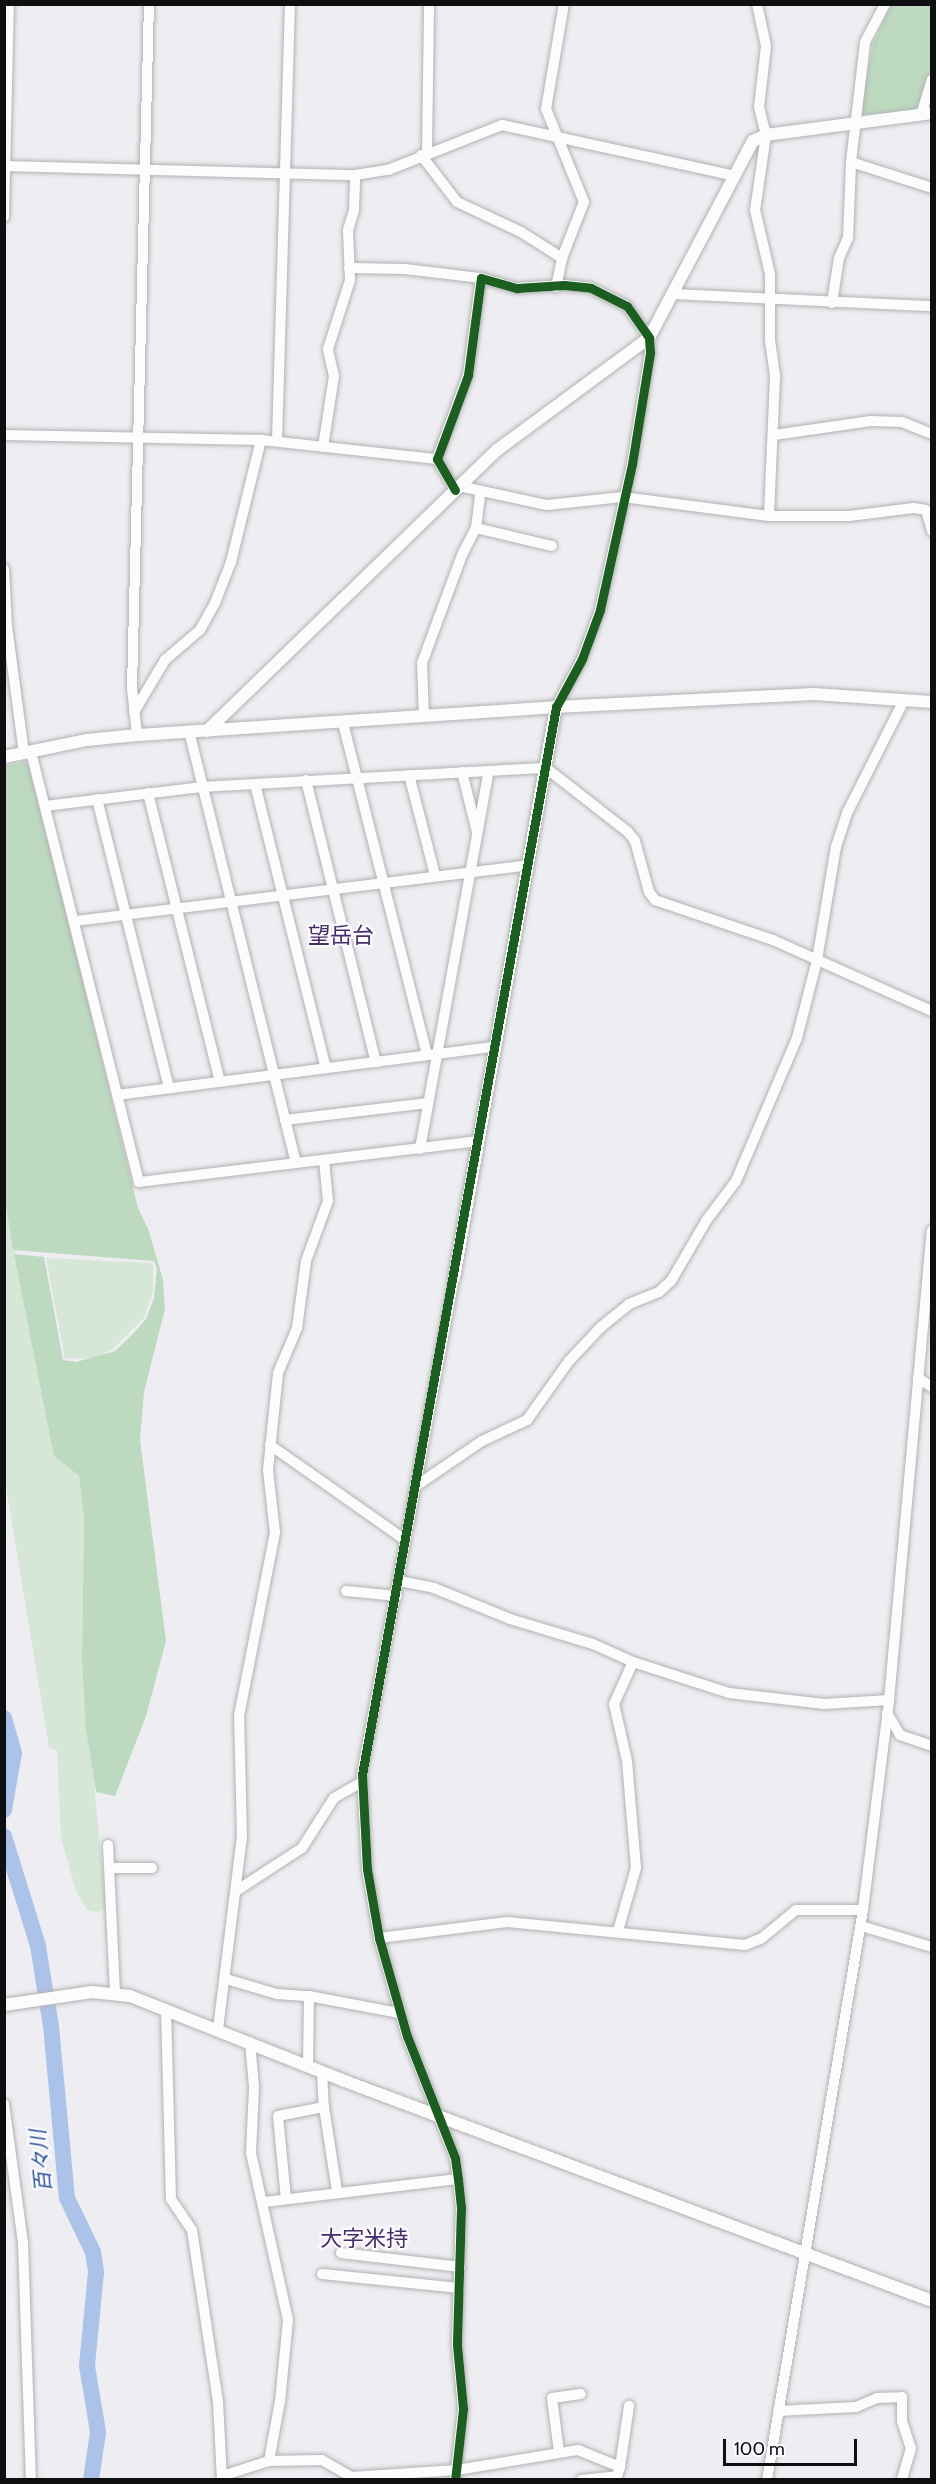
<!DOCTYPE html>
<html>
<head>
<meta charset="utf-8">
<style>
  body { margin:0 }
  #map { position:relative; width:936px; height:2484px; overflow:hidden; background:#eeeef2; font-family:Cabin,"Noto Sans JP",sans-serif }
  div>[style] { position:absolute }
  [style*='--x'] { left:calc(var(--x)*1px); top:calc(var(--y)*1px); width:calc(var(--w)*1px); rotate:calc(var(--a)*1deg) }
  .green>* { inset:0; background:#d6e7d8 }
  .forest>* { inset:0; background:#bdd9bf }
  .river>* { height:16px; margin:-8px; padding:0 8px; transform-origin:8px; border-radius:8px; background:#acc3e9 }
  .roads { filter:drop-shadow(0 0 2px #b2b2b4) drop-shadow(0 0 2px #b2b2b4) }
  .minor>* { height:10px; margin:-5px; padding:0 5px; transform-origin:5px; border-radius:5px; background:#fcfcfd }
  .tertiary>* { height:12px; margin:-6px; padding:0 6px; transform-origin:6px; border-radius:6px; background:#fcfcfd }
  .cycleway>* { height:9px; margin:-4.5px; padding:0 4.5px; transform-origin:4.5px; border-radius:4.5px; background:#1b5e20 }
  span { translate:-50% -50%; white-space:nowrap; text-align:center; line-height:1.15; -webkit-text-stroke:4.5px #fafaff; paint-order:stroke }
  .water-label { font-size:21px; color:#2f5698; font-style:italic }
  .quarter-label { font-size:22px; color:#472c66 }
  .frame { position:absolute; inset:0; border:6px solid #0e0f10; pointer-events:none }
  .scale { position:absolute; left:723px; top:2439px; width:134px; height:27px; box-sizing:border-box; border:3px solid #0e0f10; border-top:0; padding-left:8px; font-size:18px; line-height:21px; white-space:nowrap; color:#0e0f10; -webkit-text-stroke:4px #fafaff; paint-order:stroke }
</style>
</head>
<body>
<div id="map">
  <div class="green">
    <i style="clip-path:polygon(4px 1192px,54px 1456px,79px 1476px,84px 1518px,82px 1660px,106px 1908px,97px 1912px,87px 1910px,76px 1891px,61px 1838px,57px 1751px,49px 1748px,5px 1480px)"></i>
    <i style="clip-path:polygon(46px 1258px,153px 1263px,153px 1292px,144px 1318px,113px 1349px,94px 1358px,65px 1359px)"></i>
  </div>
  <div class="forest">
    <i style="clip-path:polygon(891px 5px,931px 5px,931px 69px,920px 109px,860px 115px,873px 43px)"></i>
    <i style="clip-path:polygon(24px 762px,29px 766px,54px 863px,138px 1208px,149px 1231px,163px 1280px,165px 1309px,144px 1392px,140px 1440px,166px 1641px,146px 1716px,115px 1796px,96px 1792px,86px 1729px,82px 1660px,84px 1518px,79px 1476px,54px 1456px,14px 1254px,44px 1257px,63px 1360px,76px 1362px,115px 1351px,131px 1336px,146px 1319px,154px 1298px,157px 1269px,154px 1261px,13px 1250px,4px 1192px,4px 766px)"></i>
  </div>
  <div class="river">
    <i style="--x:4;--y:1718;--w:36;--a:74"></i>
    <i style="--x:14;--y:1753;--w:58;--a:100"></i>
    <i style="--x:4;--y:1836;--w:115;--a:72.8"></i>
    <i style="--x:38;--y:1946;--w:81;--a:80.8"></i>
    <i style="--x:51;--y:2026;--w:173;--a:84.7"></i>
    <i style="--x:67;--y:2198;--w:60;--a:64.3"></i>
    <i style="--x:93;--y:2252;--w:20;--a:81"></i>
    <i style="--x:96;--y:2272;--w:94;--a:95.5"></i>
    <i style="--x:87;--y:2366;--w:67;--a:80.5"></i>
    <i style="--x:98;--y:2432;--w:49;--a:98.3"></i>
  </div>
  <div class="roads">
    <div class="minor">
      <i style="--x:757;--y:4;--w:43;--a:77.9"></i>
      <i style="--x:766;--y:46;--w:61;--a:96.5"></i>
      <i style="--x:759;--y:107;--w:29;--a:76"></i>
      <i style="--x:766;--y:135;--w:76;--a:98.3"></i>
      <i style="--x:755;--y:210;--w:66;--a:76.8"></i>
      <i style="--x:770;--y:274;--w:66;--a:90"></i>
      <i style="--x:770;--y:340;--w:37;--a:82"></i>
      <i style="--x:775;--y:377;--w:139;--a:92.5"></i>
      <i style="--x:921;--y:115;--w:37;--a:-73"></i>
      <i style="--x:427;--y:152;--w:148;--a:-89.2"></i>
      <i style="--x:421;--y:155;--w:59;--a:52.5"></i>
      <i style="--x:457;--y:202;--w:71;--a:25.1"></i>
      <i style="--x:521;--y:232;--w:49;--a:32.4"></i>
      <i style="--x:851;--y:162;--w:85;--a:17.8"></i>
      <i style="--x:4;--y:166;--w:351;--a:1.5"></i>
      <i style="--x:355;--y:175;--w:33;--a:-9"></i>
      <i style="--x:388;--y:170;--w:123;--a:-21.5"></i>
      <i style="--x:502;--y:125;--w:235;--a:12.3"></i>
      <i style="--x:4;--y:217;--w:213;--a:-88.7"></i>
      <i style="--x:349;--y:268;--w:56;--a:1"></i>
      <i style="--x:405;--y:269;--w:77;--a:6.8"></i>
      <i style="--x:556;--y:287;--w:30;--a:-78"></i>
      <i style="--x:562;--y:258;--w:60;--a:-68.6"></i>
      <i style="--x:584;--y:202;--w:100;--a:-112.2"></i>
      <i style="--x:546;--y:109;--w:107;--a:-80.3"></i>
      <i style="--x:673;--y:294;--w:259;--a:2.7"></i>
      <i style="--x:832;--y:303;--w:46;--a:-81.2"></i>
      <i style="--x:839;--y:258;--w:22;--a:-66"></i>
      <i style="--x:848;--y:238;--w:76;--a:-87.7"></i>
      <i style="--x:851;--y:162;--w:121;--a:-83.3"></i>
      <i style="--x:865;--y:42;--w:43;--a:-62.2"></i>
      <i style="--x:4;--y:435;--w:257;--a:1.1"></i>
      <i style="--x:261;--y:440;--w:177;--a:6.2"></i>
      <i style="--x:774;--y:435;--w:98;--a:-8.2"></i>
      <i style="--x:871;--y:421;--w:31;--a:2"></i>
      <i style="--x:902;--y:422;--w:32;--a:22"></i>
      <i style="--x:277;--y:441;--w:437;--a:-88.3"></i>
      <i style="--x:323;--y:447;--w:72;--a:-81.2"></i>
      <i style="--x:334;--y:376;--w:28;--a:-103"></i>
      <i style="--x:328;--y:349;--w:72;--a:-72.3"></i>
      <i style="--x:350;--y:280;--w:50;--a:-92.3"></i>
      <i style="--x:348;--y:230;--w:21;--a:-73"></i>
      <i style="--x:354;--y:210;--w:35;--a:-88"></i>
      <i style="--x:459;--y:486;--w:90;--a:12.2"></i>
      <i style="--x:547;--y:505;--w:76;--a:-6"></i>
      <i style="--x:623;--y:497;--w:147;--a:7.4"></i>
      <i style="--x:769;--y:516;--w:80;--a:0"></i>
      <i style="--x:849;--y:516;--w:65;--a:-7"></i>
      <i style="--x:914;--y:508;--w:12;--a:9"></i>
      <i style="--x:926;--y:510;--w:22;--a:74"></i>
      <i style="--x:455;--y:490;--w:36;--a:-120"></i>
      <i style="--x:437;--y:459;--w:90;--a:-69.7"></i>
      <i style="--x:468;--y:375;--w:98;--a:-82.4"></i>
      <i style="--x:481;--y:278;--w:37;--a:16"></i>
      <i style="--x:517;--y:288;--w:47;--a:-3.7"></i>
      <i style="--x:564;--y:285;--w:27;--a:6"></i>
      <i style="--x:591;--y:288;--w:40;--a:26.6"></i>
      <i style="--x:627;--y:306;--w:39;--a:55"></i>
      <i style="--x:649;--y:338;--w:15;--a:86"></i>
      <i style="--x:650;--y:353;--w:112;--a:99.2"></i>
      <i style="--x:632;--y:464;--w:149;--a:102.4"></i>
      <i style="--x:600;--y:610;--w:52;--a:110.2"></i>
      <i style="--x:582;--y:659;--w:55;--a:118.4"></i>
      <i style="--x:476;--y:528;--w:78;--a:13.3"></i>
      <i style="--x:4;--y:569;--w:57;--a:87"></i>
      <i style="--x:7;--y:626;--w:128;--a:82.4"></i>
      <i style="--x:134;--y:712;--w:61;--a:-59.2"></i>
      <i style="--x:165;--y:660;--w:46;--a:-40.6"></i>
      <i style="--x:200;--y:630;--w:31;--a:-61"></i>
      <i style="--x:215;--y:603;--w:44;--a:-68.7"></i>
      <i style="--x:231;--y:562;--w:126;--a:-76.2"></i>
      <i style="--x:424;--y:717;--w:54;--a:-92.1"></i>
      <i style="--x:422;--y:663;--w:115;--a:-69.7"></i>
      <i style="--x:462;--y:555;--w:30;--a:-63"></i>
      <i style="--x:476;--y:528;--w:35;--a:-83"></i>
      <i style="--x:343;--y:723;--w:342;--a:75.8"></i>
      <i style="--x:189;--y:731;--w:445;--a:76.1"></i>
      <i style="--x:137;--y:735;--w:47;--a:-96.1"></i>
      <i style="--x:132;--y:688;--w:684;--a:-88.58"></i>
      <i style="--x:31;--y:752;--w:443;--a:75.9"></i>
      <i style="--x:139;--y:1182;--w:341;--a:-6.9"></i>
      <i style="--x:462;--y:772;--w:62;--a:76"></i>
      <i style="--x:409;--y:775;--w:103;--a:75.4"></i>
      <i style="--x:306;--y:780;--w:291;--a:76.1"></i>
      <i style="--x:255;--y:784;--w:293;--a:76"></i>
      <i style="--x:148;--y:793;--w:297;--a:76"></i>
      <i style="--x:97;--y:799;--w:298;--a:76"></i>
      <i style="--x:45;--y:806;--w:157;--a:-6.9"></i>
      <i style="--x:201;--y:787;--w:346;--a:-3.2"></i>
      <i style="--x:546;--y:768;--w:104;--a:38"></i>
      <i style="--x:628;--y:832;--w:11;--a:52"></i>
      <i style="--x:635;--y:841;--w:53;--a:74.6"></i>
      <i style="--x:649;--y:892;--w:10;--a:53"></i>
      <i style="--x:655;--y:900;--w:125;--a:18.7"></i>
      <i style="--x:773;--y:940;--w:174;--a:24.1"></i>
      <i style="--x:75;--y:921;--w:456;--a:-7"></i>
      <i style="--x:117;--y:1095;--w:379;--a:-7.3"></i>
      <i style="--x:285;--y:1120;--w:144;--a:-6.8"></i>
      <i style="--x:420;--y:1149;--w:384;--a:-79.7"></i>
      <i style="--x:454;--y:1278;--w:504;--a:100.51"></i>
      <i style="--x:362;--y:1774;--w:95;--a:87"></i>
      <i style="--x:367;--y:1869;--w:70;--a:80.1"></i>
      <i style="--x:379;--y:1938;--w:102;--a:74.1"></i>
      <i style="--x:407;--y:2036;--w:131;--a:68.5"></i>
      <i style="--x:455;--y:2158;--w:21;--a:82"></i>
      <i style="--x:458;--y:2179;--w:28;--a:84"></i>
      <i style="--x:461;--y:2207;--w:138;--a:91.7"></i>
      <i style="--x:457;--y:2345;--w:64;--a:84.6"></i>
      <i style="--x:463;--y:2409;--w:71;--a:96.4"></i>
      <i style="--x:918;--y:1378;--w:17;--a:33"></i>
      <i style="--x:270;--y:1445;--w:165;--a:35.1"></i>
      <i style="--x:416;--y:1486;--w:80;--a:-34.3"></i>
      <i style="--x:482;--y:1441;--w:50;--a:-25"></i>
      <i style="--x:527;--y:1420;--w:72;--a:-54.6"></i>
      <i style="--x:569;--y:1361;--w:47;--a:-46.7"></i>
      <i style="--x:601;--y:1327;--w:36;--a:-39"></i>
      <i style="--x:629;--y:1304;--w:32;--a:-22"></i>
      <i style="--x:659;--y:1292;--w:16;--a:-43"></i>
      <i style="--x:671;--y:1281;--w:69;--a:-59.7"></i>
      <i style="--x:706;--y:1221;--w:50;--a:-53.1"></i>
      <i style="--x:736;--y:1181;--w:155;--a:-66.9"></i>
      <i style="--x:797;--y:1038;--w:81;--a:-75.6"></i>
      <i style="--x:817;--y:960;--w:115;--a:-80.5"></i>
      <i style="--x:836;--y:847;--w:38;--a:-72"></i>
      <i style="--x:848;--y:811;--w:122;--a:-63.2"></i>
      <i style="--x:399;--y:1581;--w:36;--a:11"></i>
      <i style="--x:434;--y:1588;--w:82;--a:22.2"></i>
      <i style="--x:510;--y:1619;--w:87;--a:16.8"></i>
      <i style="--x:593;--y:1644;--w:44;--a:24.2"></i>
      <i style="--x:633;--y:1662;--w:101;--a:17.9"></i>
      <i style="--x:729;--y:1693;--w:96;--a:6.6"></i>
      <i style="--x:824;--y:1704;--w:65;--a:-3.5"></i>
      <i style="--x:346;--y:1591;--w:51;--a:5.6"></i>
      <i style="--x:887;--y:1713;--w:26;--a:59"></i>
      <i style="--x:900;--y:1735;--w:34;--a:19"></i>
      <i style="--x:108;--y:1845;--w:148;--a:87.3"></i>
      <i style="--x:110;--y:1868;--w:42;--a:0"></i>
      <i style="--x:236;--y:1891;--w:79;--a:-33.1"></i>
      <i style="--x:302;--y:1848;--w:59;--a:-57.4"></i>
      <i style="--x:334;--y:1798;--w:32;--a:-30"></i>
      <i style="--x:861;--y:1926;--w:74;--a:16.5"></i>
      <i style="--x:618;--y:1931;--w:66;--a:-74.1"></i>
      <i style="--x:636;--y:1868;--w:107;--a:-94.8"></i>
      <i style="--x:627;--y:1761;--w:58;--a:-102.8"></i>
      <i style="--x:614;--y:1704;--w:46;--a:-65.7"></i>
      <i style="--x:379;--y:1938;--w:129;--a:-7.1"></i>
      <i style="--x:507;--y:1922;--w:239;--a:5.5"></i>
      <i style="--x:745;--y:1945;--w:18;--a:-22"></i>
      <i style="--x:762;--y:1938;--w:44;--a:-39.5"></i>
      <i style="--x:796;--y:1910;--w:67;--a:0"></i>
      <i style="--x:226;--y:1979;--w:53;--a:16.4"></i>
      <i style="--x:277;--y:1994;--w:32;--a:4"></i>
      <i style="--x:166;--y:2009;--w:190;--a:88.5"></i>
      <i style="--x:171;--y:2199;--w:37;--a:56"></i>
      <i style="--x:192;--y:2230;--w:173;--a:81.4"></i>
      <i style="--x:218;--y:2401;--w:79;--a:87.1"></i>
      <i style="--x:218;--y:2029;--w:194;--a:-82.9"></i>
      <i style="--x:242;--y:1836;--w:120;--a:-91.4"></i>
      <i style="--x:239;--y:1716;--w:187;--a:-78.9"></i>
      <i style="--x:275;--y:1533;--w:63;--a:-96.3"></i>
      <i style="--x:268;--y:1470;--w:98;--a:-84.1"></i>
      <i style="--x:278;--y:1373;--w:49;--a:-67.1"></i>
      <i style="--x:297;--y:1328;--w:68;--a:-82.3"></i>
      <i style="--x:306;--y:1261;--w:64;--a:-69.9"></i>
      <i style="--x:328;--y:1201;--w:41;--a:-95.6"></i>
      <i style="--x:250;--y:2042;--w:45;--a:84.9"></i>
      <i style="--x:254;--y:2087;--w:66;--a:92.6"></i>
      <i style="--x:251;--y:2153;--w:171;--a:77.5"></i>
      <i style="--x:288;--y:2320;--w:81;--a:95.6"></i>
      <i style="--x:280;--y:2401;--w:61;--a:100.4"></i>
      <i style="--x:308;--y:2066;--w:70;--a:-89.2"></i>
      <i style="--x:309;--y:1996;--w:92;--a:10.7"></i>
      <i style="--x:322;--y:2072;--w:35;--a:87"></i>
      <i style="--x:324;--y:2107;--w:85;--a:81.2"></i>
      <i style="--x:4;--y:2104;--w:139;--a:82.2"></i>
      <i style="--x:23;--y:2242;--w:238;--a:88.1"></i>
      <i style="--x:286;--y:2199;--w:83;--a:-95.5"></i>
      <i style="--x:278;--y:2116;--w:47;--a:-11.1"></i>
      <i style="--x:264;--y:2202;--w:195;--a:-6.8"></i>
      <i style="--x:341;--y:2253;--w:120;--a:6.7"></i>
      <i style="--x:322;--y:2274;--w:138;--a:5.8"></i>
      <i style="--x:778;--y:2411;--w:78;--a:-2.9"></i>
      <i style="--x:856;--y:2407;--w:23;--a:-23"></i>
      <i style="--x:877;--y:2398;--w:25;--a:-2"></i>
      <i style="--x:902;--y:2397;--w:24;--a:90"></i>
      <i style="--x:902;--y:2421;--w:28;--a:72"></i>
      <i style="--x:911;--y:2448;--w:33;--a:106"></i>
      <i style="--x:559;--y:2452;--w:54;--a:-97.4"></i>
      <i style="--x:552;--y:2398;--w:29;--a:-8"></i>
      <i style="--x:620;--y:2467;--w:62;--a:-81.6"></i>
      <i style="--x:222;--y:2476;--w:49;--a:-17.7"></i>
      <i style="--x:269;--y:2461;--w:53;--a:-1.1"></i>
      <i style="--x:322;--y:2460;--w:34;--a:30"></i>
      <i style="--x:351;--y:2477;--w:106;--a:-3.8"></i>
      <i style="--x:457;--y:2470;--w:123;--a:-9.4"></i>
      <i style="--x:578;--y:2450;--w:45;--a:22"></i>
      <i style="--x:620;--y:2467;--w:14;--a:107"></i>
      <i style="--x:581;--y:2480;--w:36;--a:-6"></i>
      <i style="--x:767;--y:2480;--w:578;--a:-80.44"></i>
      <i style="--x:863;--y:1910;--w:212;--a:-82.9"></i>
      <i style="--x:889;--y:1700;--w:471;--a:-84.8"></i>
    </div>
    <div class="tertiary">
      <i style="--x:207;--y:731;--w:404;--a:-44.1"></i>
      <i style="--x:497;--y:450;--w:189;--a:-36.4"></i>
      <i style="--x:649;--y:338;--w:223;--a:-62.2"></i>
      <i style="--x:753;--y:141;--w:14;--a:-25"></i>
      <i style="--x:766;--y:135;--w:167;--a:-7.5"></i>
      <i style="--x:4;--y:757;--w:85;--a:-11.6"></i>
      <i style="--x:87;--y:740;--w:50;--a:-5.7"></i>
      <i style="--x:137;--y:735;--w:420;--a:-3.8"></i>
      <i style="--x:556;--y:707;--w:258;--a:-2.9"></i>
      <i style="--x:814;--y:694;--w:118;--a:3.9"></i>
      <i style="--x:454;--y:1278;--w:580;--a:-79.87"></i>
      <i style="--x:4;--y:2005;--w:89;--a:-8.4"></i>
      <i style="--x:92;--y:1992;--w:38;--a:6"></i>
      <i style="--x:130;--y:1996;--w:228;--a:21.6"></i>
      <i style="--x:342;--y:2080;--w:630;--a:20.53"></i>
    </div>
  </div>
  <div class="cycleway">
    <i style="--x:455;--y:490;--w:36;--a:-120"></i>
    <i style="--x:437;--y:459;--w:90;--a:-69.7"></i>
    <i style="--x:468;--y:375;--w:98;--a:-82.4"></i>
    <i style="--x:481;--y:278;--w:37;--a:16"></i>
    <i style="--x:517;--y:288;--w:47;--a:-3.7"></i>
    <i style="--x:564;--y:285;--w:27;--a:6"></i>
    <i style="--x:591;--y:288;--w:40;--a:26.6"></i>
    <i style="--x:627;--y:306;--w:39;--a:55"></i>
    <i style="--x:649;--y:338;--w:15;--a:86"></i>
    <i style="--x:650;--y:353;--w:112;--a:99.2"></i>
    <i style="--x:632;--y:464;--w:149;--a:102.4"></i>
    <i style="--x:600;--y:610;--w:52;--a:110.2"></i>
    <i style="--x:582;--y:659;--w:55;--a:118.4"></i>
    <i style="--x:556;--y:707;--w:1084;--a:100.3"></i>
    <i style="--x:362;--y:1774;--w:95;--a:87"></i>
    <i style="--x:367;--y:1869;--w:70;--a:80.1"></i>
    <i style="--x:379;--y:1938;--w:102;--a:74.1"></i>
    <i style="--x:407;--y:2036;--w:131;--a:68.5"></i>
    <i style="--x:455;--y:2158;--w:21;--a:82"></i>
    <i style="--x:458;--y:2179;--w:28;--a:84"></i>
    <i style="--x:461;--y:2207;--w:138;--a:91.7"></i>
    <i style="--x:457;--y:2345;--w:64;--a:84.6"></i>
    <i style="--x:463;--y:2409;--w:71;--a:96.4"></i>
  </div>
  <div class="water-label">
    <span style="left:41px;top:2161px;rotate:-96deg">百々川</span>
  </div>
  <div class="quarter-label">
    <span style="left:341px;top:936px">望岳台</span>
    <span style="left:364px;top:2239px">大字米持</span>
  </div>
  <div class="frame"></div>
  <div class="scale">100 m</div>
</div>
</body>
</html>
